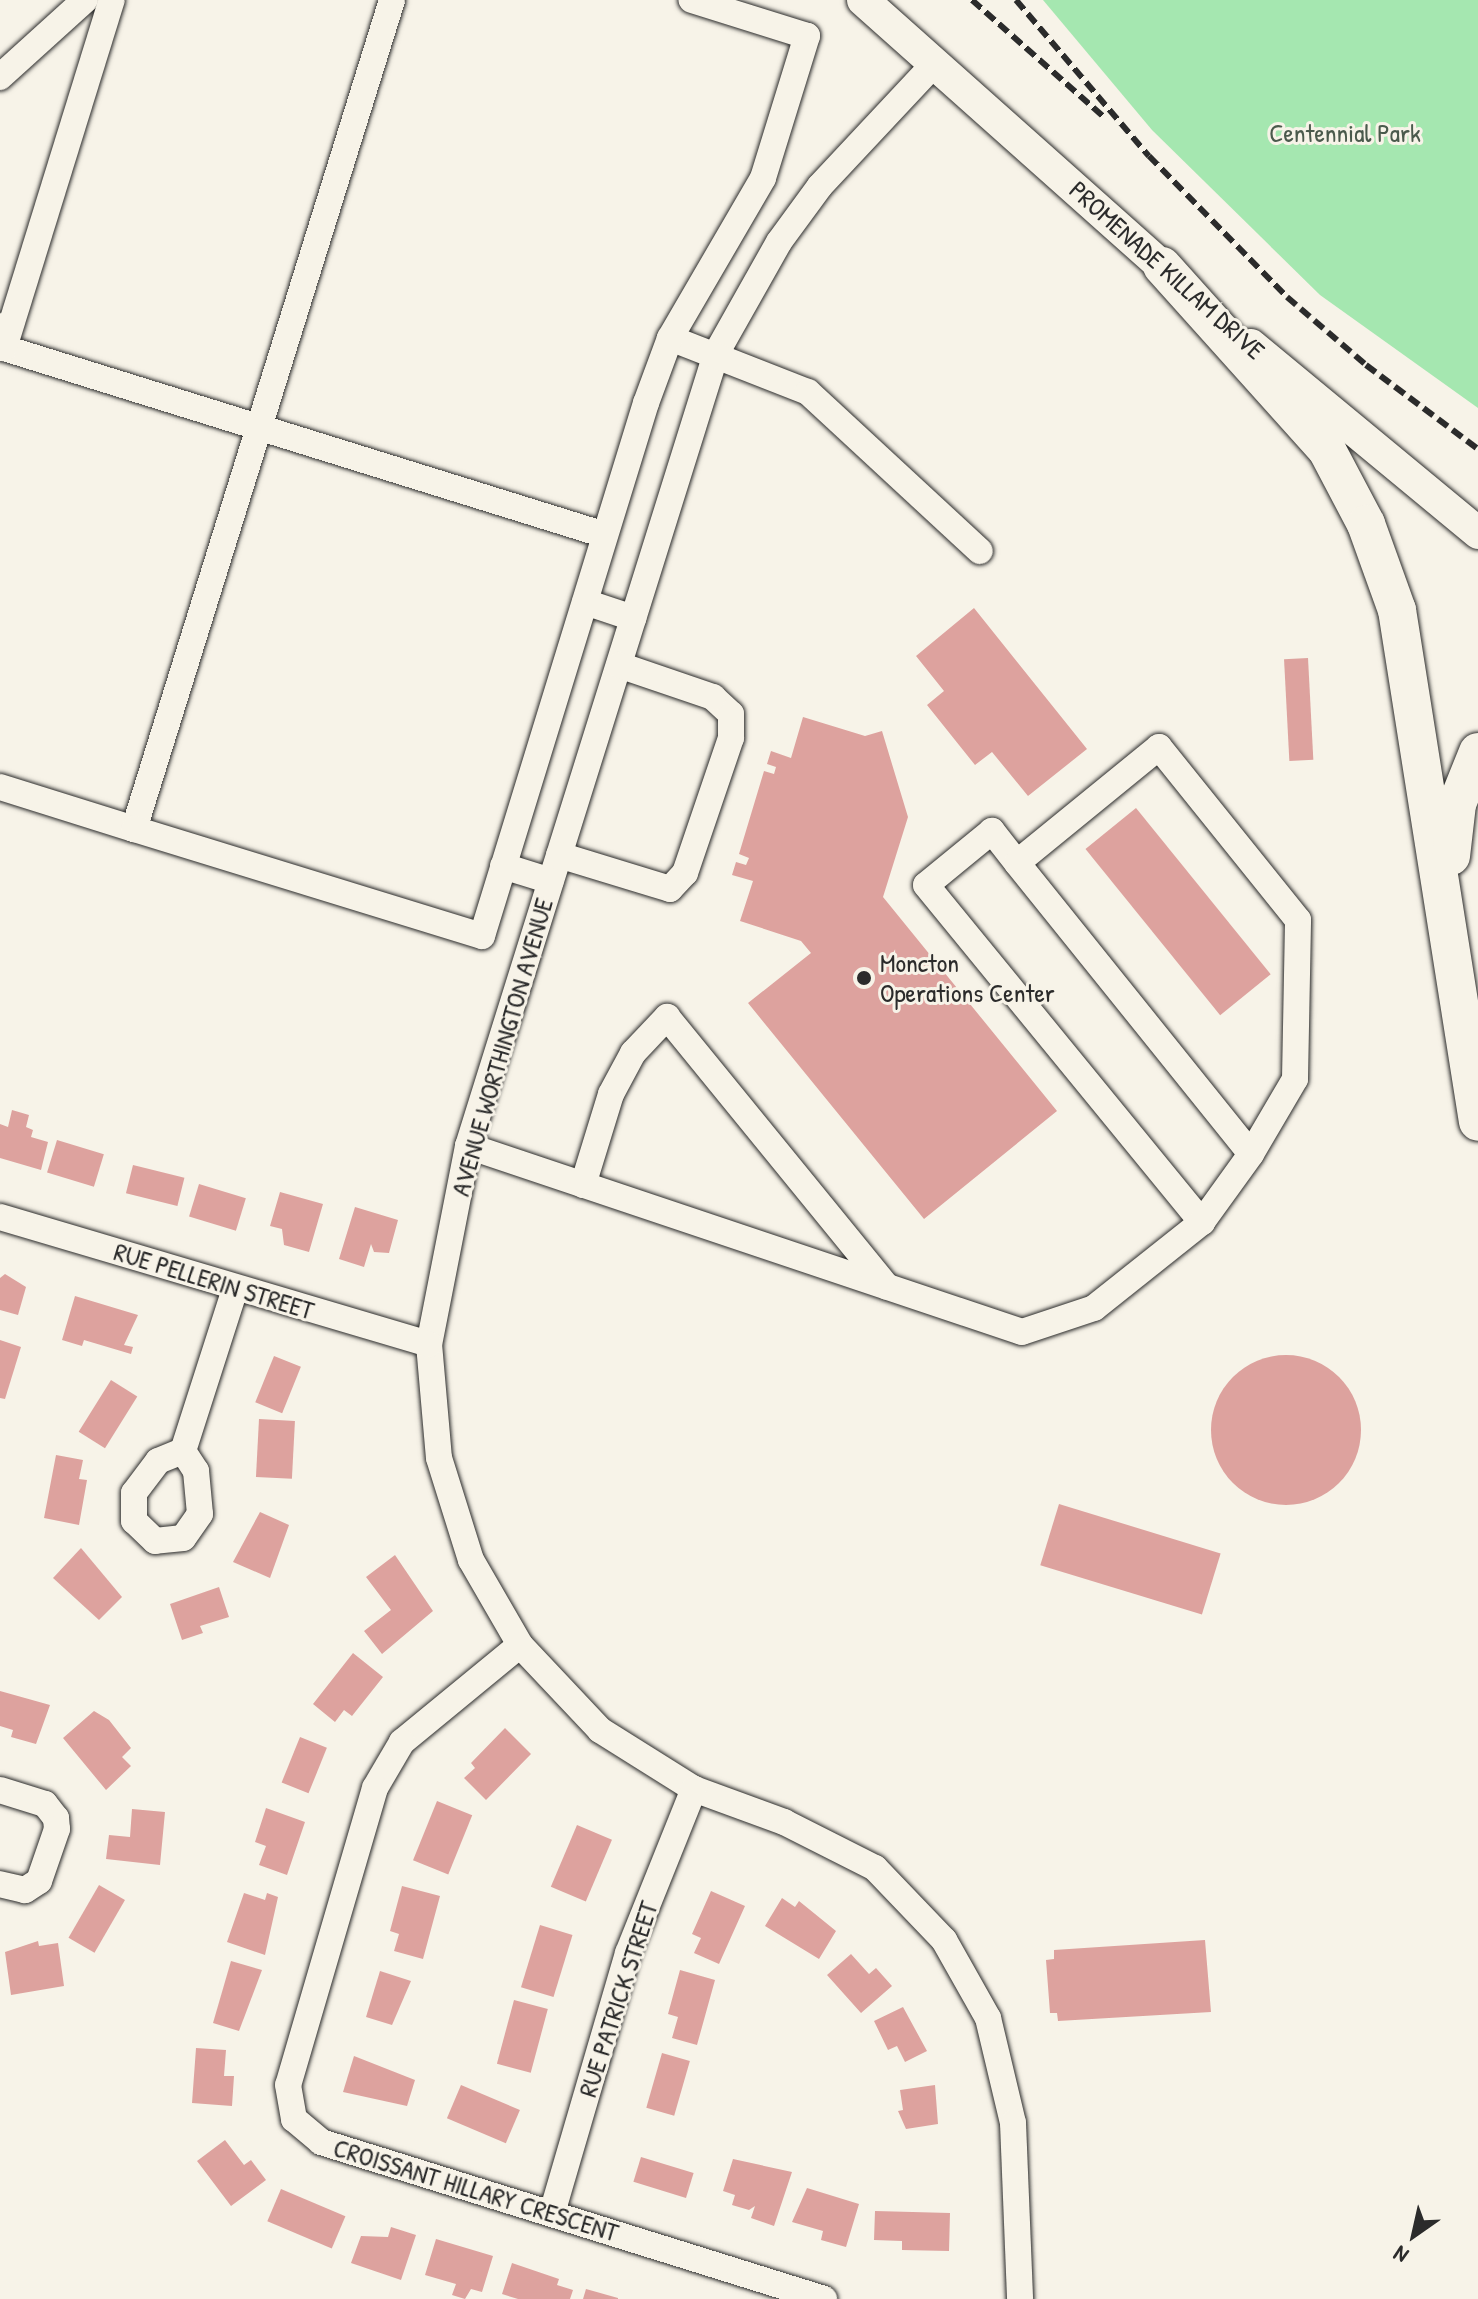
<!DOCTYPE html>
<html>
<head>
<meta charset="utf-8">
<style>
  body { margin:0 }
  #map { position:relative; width:1478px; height:2299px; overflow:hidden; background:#f7f3e8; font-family:"Patrick Hand",sans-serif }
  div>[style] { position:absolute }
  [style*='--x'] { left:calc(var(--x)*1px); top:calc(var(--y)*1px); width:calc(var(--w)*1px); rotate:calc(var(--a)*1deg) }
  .green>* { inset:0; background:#a5e7b0 }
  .building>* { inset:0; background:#dda29e; transform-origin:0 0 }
  .round { border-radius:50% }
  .roads { filter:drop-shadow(0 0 2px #2b2b2b) drop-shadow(0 0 2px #2b2b2b) }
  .minor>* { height:26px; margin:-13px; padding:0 13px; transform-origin:13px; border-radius:13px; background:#f7f3e8 }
  .major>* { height:32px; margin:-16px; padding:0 16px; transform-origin:16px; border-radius:16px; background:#f7f3e8 }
  .highway>* { height:38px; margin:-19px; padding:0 19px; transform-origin:19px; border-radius:19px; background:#f7f3e8 }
  .rail>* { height:6px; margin-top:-3px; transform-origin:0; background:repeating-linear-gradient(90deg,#2b2b2b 0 12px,transparent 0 18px) }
  .dots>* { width:22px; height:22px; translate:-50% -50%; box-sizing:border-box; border:4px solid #f7f3e8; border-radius:50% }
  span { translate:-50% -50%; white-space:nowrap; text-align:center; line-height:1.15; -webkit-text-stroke:6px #f7f3e8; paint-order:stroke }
  .park-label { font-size:26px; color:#4a5a4c }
  .street-label { font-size:26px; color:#2b2b2b }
  .poi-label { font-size:26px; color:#2b2b2b }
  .left { translate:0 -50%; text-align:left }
  .north { position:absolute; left:1374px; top:2195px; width:80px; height:80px; -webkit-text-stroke:6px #f7f3e8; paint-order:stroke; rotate:214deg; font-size:22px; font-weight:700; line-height:32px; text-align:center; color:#2b2b2b }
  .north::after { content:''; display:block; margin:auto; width:28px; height:36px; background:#2b2b2b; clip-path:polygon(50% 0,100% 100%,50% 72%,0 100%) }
</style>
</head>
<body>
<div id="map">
  <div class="green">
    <i style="clip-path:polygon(1043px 0,1478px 0,1478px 408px,1320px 295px,1152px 130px)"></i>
  </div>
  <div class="building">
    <i style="clip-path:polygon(974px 608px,1087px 749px,1028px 796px,992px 752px,975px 765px,927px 705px,944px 691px,916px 656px)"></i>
    <i style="left:1308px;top:658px;width:102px;height:24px;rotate:87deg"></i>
    <i style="clip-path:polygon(803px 717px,865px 736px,882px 731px,908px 817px,883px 897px,1057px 1111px,924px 1219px,748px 1003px,811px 953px,801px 941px,740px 921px,753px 881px,732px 875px,736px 862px,746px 865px,749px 858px,739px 854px,764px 771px,774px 774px,776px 767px,767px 764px,771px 751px,791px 758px)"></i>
    <i style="left:1136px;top:808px;width:214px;height:65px;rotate:51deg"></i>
    <i style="clip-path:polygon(12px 1110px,29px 1115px,26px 1127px,33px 1130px,31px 1137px,48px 1142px,41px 1170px,0 1158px,0 1124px,8px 1127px)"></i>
    <i style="left:57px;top:1140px;width:49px;height:34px;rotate:17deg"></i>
    <i style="left:133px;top:1165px;width:53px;height:29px;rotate:14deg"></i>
    <i style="left:199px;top:1184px;width:49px;height:34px;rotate:17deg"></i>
    <i style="clip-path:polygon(280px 1192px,323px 1204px,309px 1252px,284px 1245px,282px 1229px,270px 1226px)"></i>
    <i style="clip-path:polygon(355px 1207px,398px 1220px,389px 1253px,374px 1252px,371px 1244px,364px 1267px,339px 1259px)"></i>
    <i style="clip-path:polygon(5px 1274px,26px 1287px,18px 1315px,0 1310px,0 1278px)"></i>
    <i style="clip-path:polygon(75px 1296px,138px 1315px,124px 1345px,133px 1347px,131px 1354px,84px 1340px,82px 1346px,62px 1340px)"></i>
    <i style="clip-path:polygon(0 1340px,21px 1347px,5px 1399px,0 1398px)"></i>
    <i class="round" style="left:1211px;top:1355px;width:150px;height:150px"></i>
    <i style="left:274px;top:1356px;width:29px;height:50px;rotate:22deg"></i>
    <i style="left:111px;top:1380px;width:31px;height:61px;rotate:32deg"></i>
    <i style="left:259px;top:1419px;width:36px;height:58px;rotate:3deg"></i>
    <i style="clip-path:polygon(56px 1455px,83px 1460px,79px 1479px,87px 1480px,79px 1525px,44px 1518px)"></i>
    <i style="left:1059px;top:1504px;width:169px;height:64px;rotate:17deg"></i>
    <i style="clip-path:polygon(260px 1512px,289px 1525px,270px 1578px,233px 1562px)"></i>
    <i style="clip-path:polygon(81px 1548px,122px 1597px,99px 1620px,53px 1578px)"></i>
    <i style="clip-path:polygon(395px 1555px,433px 1611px,382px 1654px,364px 1631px,391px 1610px,366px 1577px)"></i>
    <i style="clip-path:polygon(219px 1587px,229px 1617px,200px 1626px,203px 1633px,182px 1640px,170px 1604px)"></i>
    <i style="clip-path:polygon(353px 1653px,383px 1677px,352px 1716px,344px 1710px,335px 1722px,313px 1704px)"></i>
    <i style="clip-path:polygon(0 1691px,50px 1705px,36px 1744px,11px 1737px,13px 1730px,0 1726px)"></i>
    <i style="clip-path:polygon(94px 1711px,109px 1720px,131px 1748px,122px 1757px,131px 1766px,106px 1790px,63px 1738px)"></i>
    <i style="clip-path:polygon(505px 1728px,531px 1754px,486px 1800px,464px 1778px,475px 1768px,471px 1763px)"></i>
    <i style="left:300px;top:1737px;width:29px;height:49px;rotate:22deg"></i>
    <i style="left:437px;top:1801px;width:38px;height:64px;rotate:22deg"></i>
    <i style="clip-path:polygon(266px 1808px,305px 1822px,287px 1875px,259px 1865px,266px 1846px,255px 1842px)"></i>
    <i style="clip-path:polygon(132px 1809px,165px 1812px,160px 1865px,106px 1859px,109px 1835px,130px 1837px)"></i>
    <i style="left:577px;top:1825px;width:38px;height:67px;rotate:23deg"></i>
    <i style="left:99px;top:1885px;width:30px;height:61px;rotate:30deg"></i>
    <i style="clip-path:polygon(402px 1886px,440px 1896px,423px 1959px,394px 1951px,399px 1934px,390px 1931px)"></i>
    <i style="clip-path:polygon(711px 1891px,745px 1906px,719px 1964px,694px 1953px,701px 1938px,692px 1934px)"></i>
    <i style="clip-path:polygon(244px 1893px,265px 1900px,267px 1893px,278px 1897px,265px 1955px,227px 1942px)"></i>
    <i style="clip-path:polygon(782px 1898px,795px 1907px,799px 1901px,836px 1931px,819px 1959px,765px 1926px)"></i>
    <i style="left:540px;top:1925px;width:34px;height:65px;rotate:17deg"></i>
    <i style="clip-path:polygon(1205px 1940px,1211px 2012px,1058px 2021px,1057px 2013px,1050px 2013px,1046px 1960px,1054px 1959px,1054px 1950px)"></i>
    <i style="clip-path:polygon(38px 1941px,39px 1946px,58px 1943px,64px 1986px,11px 1995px,5px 1952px)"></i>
    <i style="clip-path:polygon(851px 1954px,869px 1974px,876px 1968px,892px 1986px,861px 2013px,827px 1975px)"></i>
    <i style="clip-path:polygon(231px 1961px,262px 1970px,239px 2031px,213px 2023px)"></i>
    <i style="clip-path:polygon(680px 1970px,715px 1980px,697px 2045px,672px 2038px,678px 2017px,668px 2014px)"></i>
    <i style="clip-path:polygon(380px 1971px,411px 1981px,392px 2025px,366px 2017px)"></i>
    <i style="left:514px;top:2000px;width:35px;height:66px;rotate:15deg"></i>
    <i style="clip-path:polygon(903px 2007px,927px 2051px,905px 2062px,897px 2046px,888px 2050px,874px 2021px)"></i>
    <i style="clip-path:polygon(196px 2048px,226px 2050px,224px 2076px,234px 2076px,232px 2106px,192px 2103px)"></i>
    <i style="left:662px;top:2053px;width:29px;height:57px;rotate:16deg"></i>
    <i style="clip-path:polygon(354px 2056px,415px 2080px,407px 2106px,343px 2092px)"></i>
    <i style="left:461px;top:2085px;width:64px;height:36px;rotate:23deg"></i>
    <i style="clip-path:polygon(935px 2085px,938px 2124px,906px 2129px,898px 2111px,903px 2110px,900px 2090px)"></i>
    <i style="clip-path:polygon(225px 2140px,244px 2165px,251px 2160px,266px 2180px,231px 2206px,197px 2161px)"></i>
    <i style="left:641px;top:2157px;width:55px;height:26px;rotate:17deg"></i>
    <i style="clip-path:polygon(733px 2159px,792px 2172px,774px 2226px,751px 2218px,755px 2206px,749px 2210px,732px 2205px,735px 2195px,723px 2191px)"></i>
    <i style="clip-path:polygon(807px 2188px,859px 2204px,846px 2247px,821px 2240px,823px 2231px,792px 2222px)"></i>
    <i style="left:281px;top:2189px;width:70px;height:35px;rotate:23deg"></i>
    <i style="clip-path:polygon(875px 2211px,950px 2213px,949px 2251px,902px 2250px,902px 2241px,874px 2240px)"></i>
    <i style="clip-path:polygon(391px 2227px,416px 2235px,401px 2280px,351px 2263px,361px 2236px,388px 2237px)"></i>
    <i style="clip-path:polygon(436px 2239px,493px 2256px,482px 2292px,471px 2289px,465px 2299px,452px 2295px,456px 2284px,425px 2275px)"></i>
    <i style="clip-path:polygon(512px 2263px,559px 2279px,557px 2285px,573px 2290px,570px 2299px,518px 2299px,502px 2294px)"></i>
    <i style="clip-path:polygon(586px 2289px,618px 2298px,618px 2299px,583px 2299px)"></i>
  </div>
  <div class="roads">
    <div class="minor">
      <i style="--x:936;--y:62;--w:170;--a:133.1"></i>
      <i style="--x:820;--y:186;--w:69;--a:126.2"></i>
      <i style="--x:779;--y:242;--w:129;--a:119.4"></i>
      <i style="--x:716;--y:354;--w:830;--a:107.39"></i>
      <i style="--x:468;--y:1146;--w:202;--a:101.1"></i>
      <i style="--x:429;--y:1344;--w:114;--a:85"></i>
      <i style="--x:439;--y:1458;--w:107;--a:72.6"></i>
      <i style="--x:471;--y:1560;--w:98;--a:60"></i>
      <i style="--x:520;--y:1645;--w:117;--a:46.7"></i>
      <i style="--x:600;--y:1730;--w:111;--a:32.1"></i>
      <i style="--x:694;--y:1789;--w:96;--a:20.1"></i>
      <i style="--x:784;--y:1822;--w:102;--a:26.8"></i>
      <i style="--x:875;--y:1868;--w:100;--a:46.2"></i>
      <i style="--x:944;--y:1940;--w:90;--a:60.6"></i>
      <i style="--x:988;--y:2018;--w:108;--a:76.6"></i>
      <i style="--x:1013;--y:2123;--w:176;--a:87.7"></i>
      <i style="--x:0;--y:77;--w:115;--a:-42.2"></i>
      <i style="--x:0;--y:326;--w:22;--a:80"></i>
      <i style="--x:4;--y:348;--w:629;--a:17.28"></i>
      <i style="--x:670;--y:338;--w:148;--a:21.4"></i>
      <i style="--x:808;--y:392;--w:234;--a:42.8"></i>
      <i style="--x:4;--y:348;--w:364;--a:-72.8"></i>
      <i style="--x:585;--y:602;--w:51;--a:18.4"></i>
      <i style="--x:0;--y:787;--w:140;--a:17.4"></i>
      <i style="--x:134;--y:829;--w:868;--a:-72.71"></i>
      <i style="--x:134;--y:829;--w:364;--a:17.1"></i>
      <i style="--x:482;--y:936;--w:558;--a:-72.9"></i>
      <i style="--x:646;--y:403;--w:69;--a:-69.7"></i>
      <i style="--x:670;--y:338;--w:185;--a:-59.8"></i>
      <i style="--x:763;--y:178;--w:149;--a:-72.8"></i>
      <i style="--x:807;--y:36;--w:121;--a:-162.6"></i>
      <i style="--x:559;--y:855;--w:116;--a:17"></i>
      <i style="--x:670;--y:889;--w:22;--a:-47"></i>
      <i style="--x:685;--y:873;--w:143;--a:-71.2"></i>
      <i style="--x:731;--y:738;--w:24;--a:-90"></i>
      <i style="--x:731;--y:714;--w:25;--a:-137"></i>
      <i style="--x:713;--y:697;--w:99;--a:-161.2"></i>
      <i style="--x:1017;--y:863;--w:41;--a:-128"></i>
      <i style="--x:992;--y:831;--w:85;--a:140.7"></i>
      <i style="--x:926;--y:885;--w:436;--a:50.7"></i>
      <i style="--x:503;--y:866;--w:50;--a:17.4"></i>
      <i style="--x:468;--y:1146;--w:584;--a:18.56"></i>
      <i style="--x:1022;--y:1332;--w:76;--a:-18.4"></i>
      <i style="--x:1094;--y:1308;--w:138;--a:-38.5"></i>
      <i style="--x:1202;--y:1222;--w:84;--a:-54.2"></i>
      <i style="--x:1251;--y:1154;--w:87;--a:-59.6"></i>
      <i style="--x:1295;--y:1079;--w:159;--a:-88.9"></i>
      <i style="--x:1298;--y:920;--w:222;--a:-128.8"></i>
      <i style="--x:1159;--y:747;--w:183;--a:140.8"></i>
      <i style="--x:1017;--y:863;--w:373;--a:51.2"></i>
      <i style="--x:583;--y:1185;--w:95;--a:-72.9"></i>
      <i style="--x:611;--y:1094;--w:47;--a:-61.8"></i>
      <i style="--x:633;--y:1053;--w:50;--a:-46.6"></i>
      <i style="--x:667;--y:1017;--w:348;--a:50.8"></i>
      <i style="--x:0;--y:1217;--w:447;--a:16.5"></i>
      <i style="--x:183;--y:1451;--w:24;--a:57"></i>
      <i style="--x:196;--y:1471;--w:43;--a:84.7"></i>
      <i style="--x:200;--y:1514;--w:29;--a:125"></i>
      <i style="--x:183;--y:1538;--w:28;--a:174"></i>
      <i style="--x:155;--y:1541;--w:29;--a:-136"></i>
      <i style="--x:134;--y:1521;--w:28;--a:-90"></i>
      <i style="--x:134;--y:1493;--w:40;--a:-53"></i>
      <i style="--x:158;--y:1461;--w:27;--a:-22"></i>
      <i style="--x:183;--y:1451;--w:170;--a:-72.2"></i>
      <i style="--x:520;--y:1645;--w:153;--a:140.6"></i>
      <i style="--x:402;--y:1742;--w:53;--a:120.4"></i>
      <i style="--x:375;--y:1788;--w:309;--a:106.3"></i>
      <i style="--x:288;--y:2085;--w:35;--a:80"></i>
      <i style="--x:294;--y:2119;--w:35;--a:40"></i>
      <i style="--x:321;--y:2142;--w:527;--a:17.33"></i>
      <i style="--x:0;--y:1790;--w:47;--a:17.3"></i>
      <i style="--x:45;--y:1804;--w:18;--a:52"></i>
      <i style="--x:56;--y:1818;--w:11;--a:85"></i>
      <i style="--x:57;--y:1829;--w:55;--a:109.1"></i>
      <i style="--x:39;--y:1881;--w:17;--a:147"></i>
      <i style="--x:25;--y:1890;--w:26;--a:-167"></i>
      <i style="--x:552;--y:2213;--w:271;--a:-73.7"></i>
      <i style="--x:628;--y:1953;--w:177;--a:-68.1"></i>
    </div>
    <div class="major">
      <i style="--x:863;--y:0;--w:424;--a:41.7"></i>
      <i style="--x:1251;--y:345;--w:295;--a:39.6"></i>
    </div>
    <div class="highway">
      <i style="--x:1162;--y:266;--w:247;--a:48.1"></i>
      <i style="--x:1327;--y:450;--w:84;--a:62.2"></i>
      <i style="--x:1366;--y:524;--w:91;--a:70.2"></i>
      <i style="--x:1397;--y:610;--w:518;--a:81.01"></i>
      <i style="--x:1451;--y:856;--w:52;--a:-83.4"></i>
      <i style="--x:1457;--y:804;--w:56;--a:-68"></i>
    </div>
  </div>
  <div class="rail">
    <i style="--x:972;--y:0;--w:176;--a:41.6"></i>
    <i style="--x:1016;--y:0;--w:205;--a:49.6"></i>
    <i style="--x:1149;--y:156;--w:197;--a:45.6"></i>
    <i style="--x:1287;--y:297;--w:104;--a:40.7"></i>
    <i style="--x:1366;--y:365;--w:140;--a:36.9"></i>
  </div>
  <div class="dots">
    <i style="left:864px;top:978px;background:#2b2b2b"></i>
  </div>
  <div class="park-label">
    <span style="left:1345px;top:133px">Centennial Park</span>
  </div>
  <div class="street-label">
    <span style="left:1167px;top:270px;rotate:42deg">PROMENADE KILLAM DRIVE</span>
    <span style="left:502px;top:1047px;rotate:-74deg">AVENUE WORTHINGTON AVENUE</span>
    <span style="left:214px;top:1281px;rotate:17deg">RUE PELLERIN STREET</span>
    <span style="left:618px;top:1999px;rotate:-72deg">RUE PATRICK STREET</span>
    <span style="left:476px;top:2190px;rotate:17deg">CROISSANT HILLARY CRESCENT</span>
  </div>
  <div class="poi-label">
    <span class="left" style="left:880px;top:978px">Moncton<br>Operations Center</span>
  </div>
  <div class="north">N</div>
</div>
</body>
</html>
